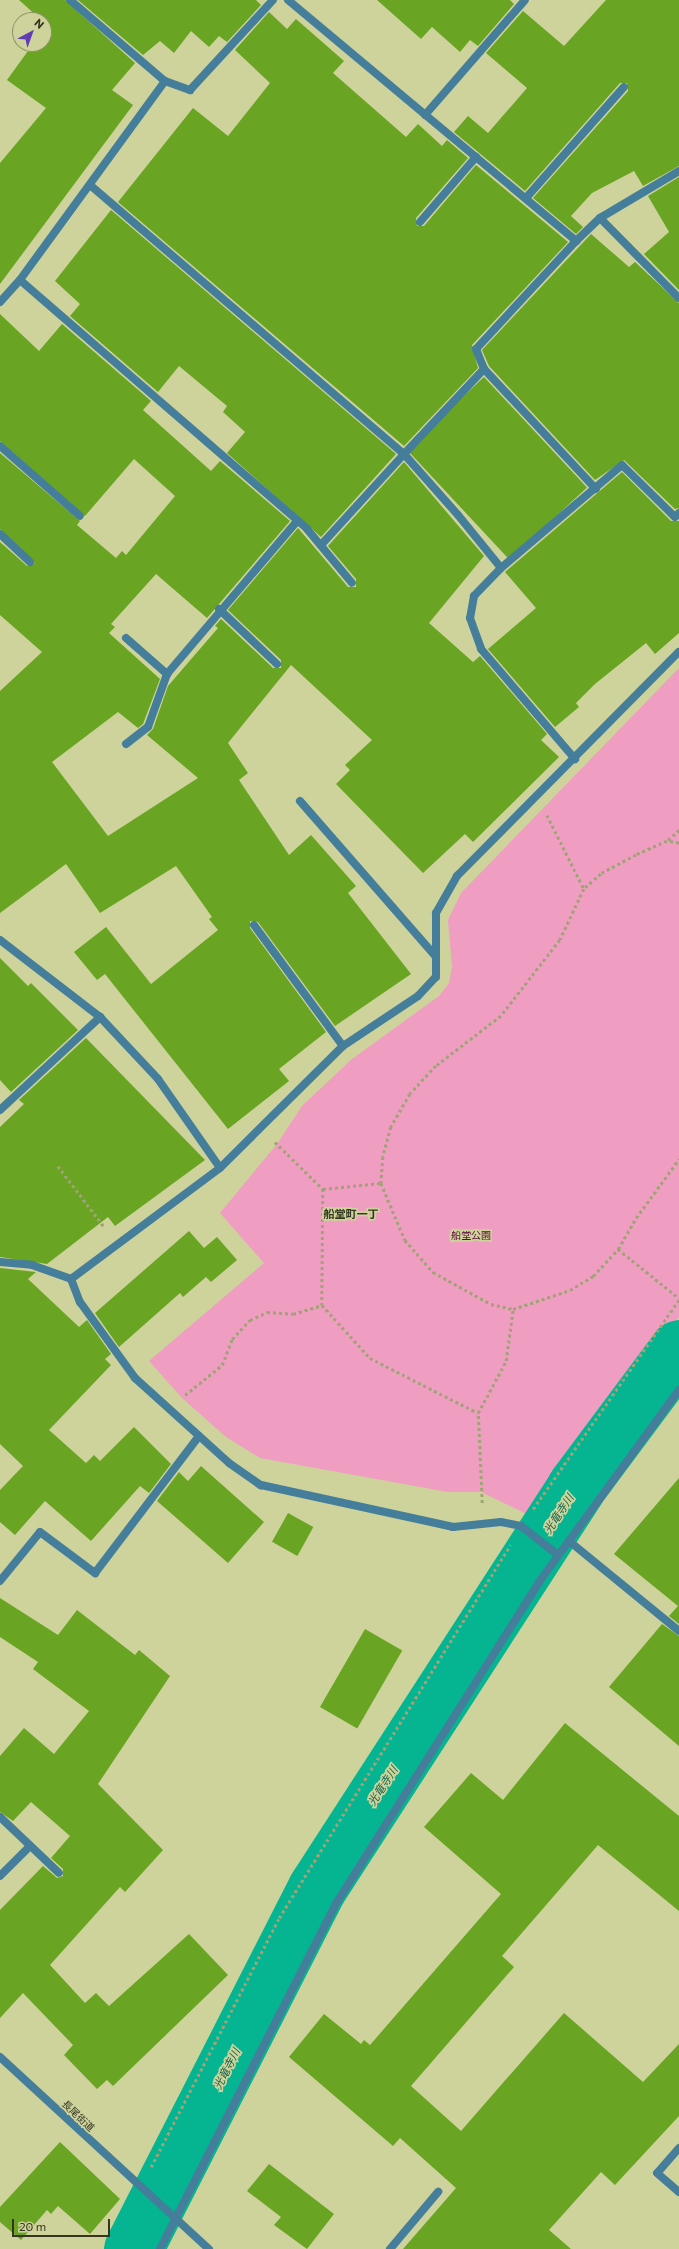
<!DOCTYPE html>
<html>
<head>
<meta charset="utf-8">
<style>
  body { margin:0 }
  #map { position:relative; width:679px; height:2249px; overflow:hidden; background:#ced39b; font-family:Commissioner,"Noto Sans JP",sans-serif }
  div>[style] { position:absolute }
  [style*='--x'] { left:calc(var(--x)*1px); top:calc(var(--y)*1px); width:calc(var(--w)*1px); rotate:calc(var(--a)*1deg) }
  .green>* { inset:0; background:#ef9dc1 }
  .river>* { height:59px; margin:-29.5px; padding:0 29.5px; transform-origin:29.5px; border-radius:29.5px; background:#05b591 }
  .building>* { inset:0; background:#69a423; transform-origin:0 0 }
  .path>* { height:2.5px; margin-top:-1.25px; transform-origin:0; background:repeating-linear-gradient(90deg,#9fa375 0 3px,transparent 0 6px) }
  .service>* { height:8px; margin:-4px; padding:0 4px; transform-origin:4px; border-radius:4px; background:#457e9b }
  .minor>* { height:8px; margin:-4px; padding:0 4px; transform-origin:4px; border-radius:4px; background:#457e9b }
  span { translate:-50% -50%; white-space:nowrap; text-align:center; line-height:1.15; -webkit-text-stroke:3.5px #ced39b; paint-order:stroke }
  .park-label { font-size:10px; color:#590937 }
  .street-label { font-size:10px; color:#353620 }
  .neighbourhood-label { font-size:11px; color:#353620; font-weight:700 }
  .water-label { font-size:11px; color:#105f4c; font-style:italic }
  .north { position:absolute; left:12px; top:12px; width:40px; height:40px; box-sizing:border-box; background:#ced39b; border:1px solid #91946a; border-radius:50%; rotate:41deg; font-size:11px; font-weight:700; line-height:16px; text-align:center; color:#353620 }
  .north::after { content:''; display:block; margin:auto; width:14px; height:18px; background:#613db5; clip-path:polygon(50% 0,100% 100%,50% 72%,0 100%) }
  .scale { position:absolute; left:12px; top:2219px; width:98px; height:18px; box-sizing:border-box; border:2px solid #353620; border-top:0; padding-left:5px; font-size:12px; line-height:14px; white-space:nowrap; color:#353620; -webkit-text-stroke:3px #ced39b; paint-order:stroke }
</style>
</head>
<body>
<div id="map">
  <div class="green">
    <i style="clip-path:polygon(679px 668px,679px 1317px,537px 1519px,481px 1492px,448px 1492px,260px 1458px,226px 1437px,182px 1398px,149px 1361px,264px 1263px,220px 1213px,277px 1144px,302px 1106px,352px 1059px,439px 996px,449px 983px,452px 967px,448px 920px,461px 893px)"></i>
  </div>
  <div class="river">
    <i style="--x:133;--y:2249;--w:405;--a:-63"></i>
    <i style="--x:317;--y:1888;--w:477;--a:-57.1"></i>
    <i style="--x:576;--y:1487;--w:172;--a:-53.3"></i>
  </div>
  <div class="building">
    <i style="clip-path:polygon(19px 0,65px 0,135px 63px,112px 90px,133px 105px,0 284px,0 163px,46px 108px,7px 80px,33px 44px,44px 44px,48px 26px)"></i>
    <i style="clip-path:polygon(78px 0,256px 0,261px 5px,227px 42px,219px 36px,209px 47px,191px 31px,174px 53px,160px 41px,143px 55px)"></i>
    <i style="clip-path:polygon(377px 0,510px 0,514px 4px,478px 46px,470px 40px,460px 52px,432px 27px,421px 39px)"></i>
    <i style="clip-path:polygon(606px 0,679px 0,679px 166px,643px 186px,634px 171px,592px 193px,571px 216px,583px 227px,576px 234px,533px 198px,628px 91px,627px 83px,620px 83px,525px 191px,454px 132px,468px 116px,488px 133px,527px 88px,486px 53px,523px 11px,564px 46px)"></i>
    <i style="clip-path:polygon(269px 12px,287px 29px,296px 19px,344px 61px,333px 73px,406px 137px,418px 124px,442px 146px,447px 140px,468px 158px,416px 218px,417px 226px,424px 226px,476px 165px,568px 242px,472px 345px,478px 368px,404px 446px,118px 202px,193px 108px,228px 136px,270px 83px,235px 50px)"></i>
    <i style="clip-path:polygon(679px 177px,679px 290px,644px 254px,669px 232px,648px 196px)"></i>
    <i style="clip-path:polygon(111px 210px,396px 454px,321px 537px,227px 453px,245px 432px,223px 412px,227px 406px,179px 366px,158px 392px,70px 316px,80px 304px,55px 281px)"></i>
    <i style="clip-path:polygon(591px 234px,629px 267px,635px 262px,679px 303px,679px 508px,675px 509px,624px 460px,595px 480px,489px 366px,482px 350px)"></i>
    <i style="clip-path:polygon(0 314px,39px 351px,62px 324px,151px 401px,143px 410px,211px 471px,220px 461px,290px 521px,207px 618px,156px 574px,111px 624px,115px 627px,109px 633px,160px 679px,143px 724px,138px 728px,118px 712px,52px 762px,108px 836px,198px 778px,147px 735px,153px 729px,168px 686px,218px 628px,215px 626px,221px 619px,273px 668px,281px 668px,281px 660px,228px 610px,298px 528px,348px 587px,356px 587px,356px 579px,328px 546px,404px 462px,484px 556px,429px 623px,473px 662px,480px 656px,547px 734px,541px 740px,559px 757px,473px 842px,465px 834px,423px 873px,336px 784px,350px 770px,345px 765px,372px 740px,291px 665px,228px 743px,248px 773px,239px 780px,289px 855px,311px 835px,356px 886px,348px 893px,411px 974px,335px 1026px,258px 922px,250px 921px,250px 928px,326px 1032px,279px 1069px,289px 1081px,228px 1129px,105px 974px,97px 980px,74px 952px,106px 927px,151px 984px,218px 930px,209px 919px,212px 917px,176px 866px,100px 913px,66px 864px,0 913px,0 691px,42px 652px,0 615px,0 542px,27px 566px,35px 563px,0 529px,0 453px,80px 521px,77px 525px,116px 558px,122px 551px,126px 555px,175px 496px,134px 459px,85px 516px,0 441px)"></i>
    <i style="left:484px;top:377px;width:151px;height:106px;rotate:47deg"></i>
    <i style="clip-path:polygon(622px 472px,671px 521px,679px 521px,679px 633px,655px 654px,646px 643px,595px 684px,576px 703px,579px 707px,555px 727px,488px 649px,536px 608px,505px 572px)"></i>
    <i style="clip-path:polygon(0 958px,28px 986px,31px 983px,78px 1030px,11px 1092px,0 1080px)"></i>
    <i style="clip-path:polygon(86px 1038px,205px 1160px,115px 1226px,108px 1217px,47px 1264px,0 1257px,0 1127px,24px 1104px,19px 1100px)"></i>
    <i style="clip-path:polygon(189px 1231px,204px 1248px,217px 1237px,237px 1260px,211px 1282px,206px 1277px,183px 1297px,180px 1293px,119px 1347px,95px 1313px)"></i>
    <i style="clip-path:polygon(0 1268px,36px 1272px,28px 1279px,79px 1327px,87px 1320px,111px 1354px,105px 1359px,111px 1365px,49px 1430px,86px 1463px,94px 1455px,100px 1461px,134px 1427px,171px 1464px,149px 1493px,140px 1486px,91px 1541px,45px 1501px,15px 1535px,0 1522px,0 1490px,23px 1466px,0 1444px)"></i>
    <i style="clip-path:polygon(201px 1466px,264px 1522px,228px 1563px,157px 1501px,179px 1472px,188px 1481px)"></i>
    <i style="clip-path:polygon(679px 1478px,679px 1624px,669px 1616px,678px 1606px,614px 1554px)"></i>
    <i style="left:288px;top:1513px;width:29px;height:33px;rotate:29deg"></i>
    <i style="clip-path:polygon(0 1598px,58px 1635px,77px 1610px,135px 1655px,139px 1650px,170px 1676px,98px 1784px,163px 1850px,125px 1892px,120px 1887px,50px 1965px,85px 2003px,96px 1993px,109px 2006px,189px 1934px,228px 1975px,113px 2086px,107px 2080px,97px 2089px,64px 2055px,73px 2045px,23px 1993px,0 2018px,0 1910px,43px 1866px,57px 1878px,63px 1876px,63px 1869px,51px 1858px,70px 1836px,31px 1802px,13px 1821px,0 1812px,0 1756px,24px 1728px,54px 1754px,89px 1711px,33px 1669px,38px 1662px,0 1637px)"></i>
    <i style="clip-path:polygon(662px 1624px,679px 1636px,679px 1746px,609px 1687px)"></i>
    <i style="left:365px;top:1629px;width:43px;height:90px;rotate:30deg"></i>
    <i style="clip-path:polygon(565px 1723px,679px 1816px,679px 1911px,598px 1845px,502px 1956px,514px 1967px,411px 2086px,461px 2131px,564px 2013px,643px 2082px,679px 2044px,679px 2116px,615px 2185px,601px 2172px,549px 2230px,571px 2249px,403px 2249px,456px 2188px,400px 2138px,393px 2146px,289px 2057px,324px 2014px,361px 2044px,364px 2040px,370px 2045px,501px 1894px,424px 1827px,471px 1773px,503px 1800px)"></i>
    <i style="clip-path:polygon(60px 2142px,120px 2199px,90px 2234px,58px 2206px,51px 2214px,47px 2210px,21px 2240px,0 2222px,0 2207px)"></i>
    <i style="clip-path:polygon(269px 2164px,334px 2214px,307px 2249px,274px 2225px,281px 2217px,247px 2191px)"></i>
  </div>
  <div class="path">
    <i style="--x:547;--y:815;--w:83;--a:63.4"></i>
    <i style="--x:668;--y:840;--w:15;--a:-42"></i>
    <i style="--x:679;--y:843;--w:12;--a:-171"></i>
    <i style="--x:667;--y:841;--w:34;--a:156"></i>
    <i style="--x:636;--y:855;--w:40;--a:152"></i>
    <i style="--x:601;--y:874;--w:23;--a:139"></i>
    <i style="--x:584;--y:889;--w:56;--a:115.2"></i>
    <i style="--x:560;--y:940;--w:96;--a:127.8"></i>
    <i style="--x:501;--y:1016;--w:82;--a:142.4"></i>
    <i style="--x:436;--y:1066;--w:38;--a:133"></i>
    <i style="--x:410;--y:1094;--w:38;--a:120"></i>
    <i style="--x:391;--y:1127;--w:31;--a:105"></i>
    <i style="--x:383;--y:1157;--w:26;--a:94"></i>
    <i style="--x:381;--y:1183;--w:62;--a:67.2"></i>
    <i style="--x:405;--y:1240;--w:43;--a:48.8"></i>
    <i style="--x:433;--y:1272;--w:66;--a:28.9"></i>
    <i style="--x:491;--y:1304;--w:23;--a:13"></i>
    <i style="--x:513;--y:1309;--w:60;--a:-18.4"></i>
    <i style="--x:570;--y:1290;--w:27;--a:-31"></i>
    <i style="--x:593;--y:1276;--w:37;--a:-47"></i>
    <i style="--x:618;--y:1249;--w:36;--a:-60"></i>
    <i style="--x:636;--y:1218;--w:73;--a:-53.9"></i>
    <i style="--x:275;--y:1142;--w:67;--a:44.4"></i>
    <i style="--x:323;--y:1189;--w:58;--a:-5.9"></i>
    <i style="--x:58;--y:1166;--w:78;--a:52.8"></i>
    <i style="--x:323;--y:1189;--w:116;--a:90.5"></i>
    <i style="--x:322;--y:1305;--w:72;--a:47.8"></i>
    <i style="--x:370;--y:1358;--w:121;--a:27"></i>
    <i style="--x:618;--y:1249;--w:78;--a:38.8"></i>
    <i style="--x:185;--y:1395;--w:48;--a:-39"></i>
    <i style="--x:222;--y:1365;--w:28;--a:-69"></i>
    <i style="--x:232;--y:1339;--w:26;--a:-47"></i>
    <i style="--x:250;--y:1320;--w:19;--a:-25"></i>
    <i style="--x:267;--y:1312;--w:26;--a:4"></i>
    <i style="--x:293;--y:1314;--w:30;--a:-17"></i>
    <i style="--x:482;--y:1503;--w:90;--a:-92.5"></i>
    <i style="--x:478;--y:1413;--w:59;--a:-61.7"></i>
    <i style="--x:506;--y:1361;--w:52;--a:-82.3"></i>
    <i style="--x:533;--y:1509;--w:255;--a:-55.1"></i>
    <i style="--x:151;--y:2167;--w:280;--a:-62.8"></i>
    <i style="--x:279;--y:1918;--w:439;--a:-58.2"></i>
  </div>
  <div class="service">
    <i style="--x:425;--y:115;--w:152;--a:-49"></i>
    <i style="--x:600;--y:218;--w:112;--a:45.4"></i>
    <i style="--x:0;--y:446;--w:106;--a:41.2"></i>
    <i style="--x:321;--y:545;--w:123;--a:-47.6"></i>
    <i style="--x:219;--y:609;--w:80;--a:43.5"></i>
  </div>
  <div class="minor">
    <i style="--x:70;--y:0;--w:125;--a:40.5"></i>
    <i style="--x:165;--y:81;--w:27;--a:20"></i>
    <i style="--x:190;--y:90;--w:122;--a:-47.3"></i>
    <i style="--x:288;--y:0;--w:376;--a:39.9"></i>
    <i style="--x:576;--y:241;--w:33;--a:-44"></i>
    <i style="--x:600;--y:218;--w:92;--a:-30.7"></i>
    <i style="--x:165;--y:81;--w:246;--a:126.1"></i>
    <i style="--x:20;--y:280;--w:380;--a:40.9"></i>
    <i style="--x:307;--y:529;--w:70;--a:50.2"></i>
    <i style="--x:90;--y:185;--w:413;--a:40.6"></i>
    <i style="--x:404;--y:454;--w:81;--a:48.5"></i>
    <i style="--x:458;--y:515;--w:68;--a:50.9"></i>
    <i style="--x:501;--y:568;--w:39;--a:134"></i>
    <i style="--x:474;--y:596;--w:22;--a:100"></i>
    <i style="--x:470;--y:618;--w:33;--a:70"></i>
    <i style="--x:481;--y:649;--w:145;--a:49.5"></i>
    <i style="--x:526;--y:198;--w:148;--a:-48.6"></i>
    <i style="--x:420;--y:222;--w:86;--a:-49.3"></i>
    <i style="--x:576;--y:241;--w:147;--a:132.8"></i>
    <i style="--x:476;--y:349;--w:22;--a:68"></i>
    <i style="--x:484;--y:369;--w:164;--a:47"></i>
    <i style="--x:0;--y:302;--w:30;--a:-48"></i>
    <i style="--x:404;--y:454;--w:117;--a:-46.7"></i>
    <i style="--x:0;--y:534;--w:41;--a:43"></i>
    <i style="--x:501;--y:568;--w:159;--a:-40.4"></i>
    <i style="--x:622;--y:465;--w:74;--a:44.5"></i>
    <i style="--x:675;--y:517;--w:6;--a:-45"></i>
    <i style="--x:126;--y:638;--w:55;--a:41.3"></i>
    <i style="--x:126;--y:744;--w:28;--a:-38"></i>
    <i style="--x:148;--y:727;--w:56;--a:-70.3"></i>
    <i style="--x:167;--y:674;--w:201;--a:-49.6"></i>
    <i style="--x:300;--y:801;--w:206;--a:48.9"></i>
    <i style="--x:254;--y:925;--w:150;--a:53.7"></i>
    <i style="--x:0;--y:940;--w:126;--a:37.6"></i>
    <i style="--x:100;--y:1017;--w:85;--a:46.9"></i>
    <i style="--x:158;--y:1079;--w:108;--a:55.1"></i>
    <i style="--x:0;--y:1110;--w:137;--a:-42.9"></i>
    <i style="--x:0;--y:1262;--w:32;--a:5"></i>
    <i style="--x:32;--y:1265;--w:41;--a:19.7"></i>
    <i style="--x:71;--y:1279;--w:186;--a:-36.7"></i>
    <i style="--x:220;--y:1168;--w:173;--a:-44.8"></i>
    <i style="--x:343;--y:1046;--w:90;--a:-33.7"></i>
    <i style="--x:418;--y:996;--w:26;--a:-47"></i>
    <i style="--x:436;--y:977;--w:64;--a:-90"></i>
    <i style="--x:436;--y:913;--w:43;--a:-60.4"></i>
    <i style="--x:457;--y:876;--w:315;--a:-45.3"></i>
    <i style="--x:71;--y:1279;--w:25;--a:69"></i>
    <i style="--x:80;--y:1302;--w:94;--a:54.1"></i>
    <i style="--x:135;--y:1378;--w:127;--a:42.1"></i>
    <i style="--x:229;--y:1463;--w:39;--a:35"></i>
    <i style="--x:261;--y:1485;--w:197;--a:12.3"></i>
    <i style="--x:453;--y:1527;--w:48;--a:-5.9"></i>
    <i style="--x:501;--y:1522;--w:20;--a:11"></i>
    <i style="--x:521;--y:1526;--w:47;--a:38.1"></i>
    <i style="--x:569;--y:1541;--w:142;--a:39.3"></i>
    <i style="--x:0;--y:1581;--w:63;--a:-50.8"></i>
    <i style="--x:40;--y:1532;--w:69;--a:36.7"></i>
    <i style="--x:95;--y:1573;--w:172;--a:-52.8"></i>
    <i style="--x:0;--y:1817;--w:81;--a:43.5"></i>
    <i style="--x:0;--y:1876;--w:42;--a:-45"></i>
    <i style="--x:0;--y:2057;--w:284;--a:42.6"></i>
    <i style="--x:679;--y:2148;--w:33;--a:131"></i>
    <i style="--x:657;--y:2173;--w:29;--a:41"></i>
    <i style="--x:160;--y:2249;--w:390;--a:-63"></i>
    <i style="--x:337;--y:1902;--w:378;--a:-57.7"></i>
    <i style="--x:539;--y:1582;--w:238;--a:-53.9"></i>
    <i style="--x:390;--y:2249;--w:75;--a:-49.9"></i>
  </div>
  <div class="park-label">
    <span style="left:471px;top:1236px">船堂公園</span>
  </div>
  <div class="street-label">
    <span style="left:78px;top:2116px;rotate:43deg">長尾街道</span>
  </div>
  <div class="neighbourhood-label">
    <span style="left:351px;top:1214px">船堂町一丁</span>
  </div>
  <div class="water-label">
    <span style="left:559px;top:1514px;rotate:-57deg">光竜寺川</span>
    <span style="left:383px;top:1786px;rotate:-57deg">光竜寺川</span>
    <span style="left:227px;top:2069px;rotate:-63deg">光竜寺川</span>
  </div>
  <div class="north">N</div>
  <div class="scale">20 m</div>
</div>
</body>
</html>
